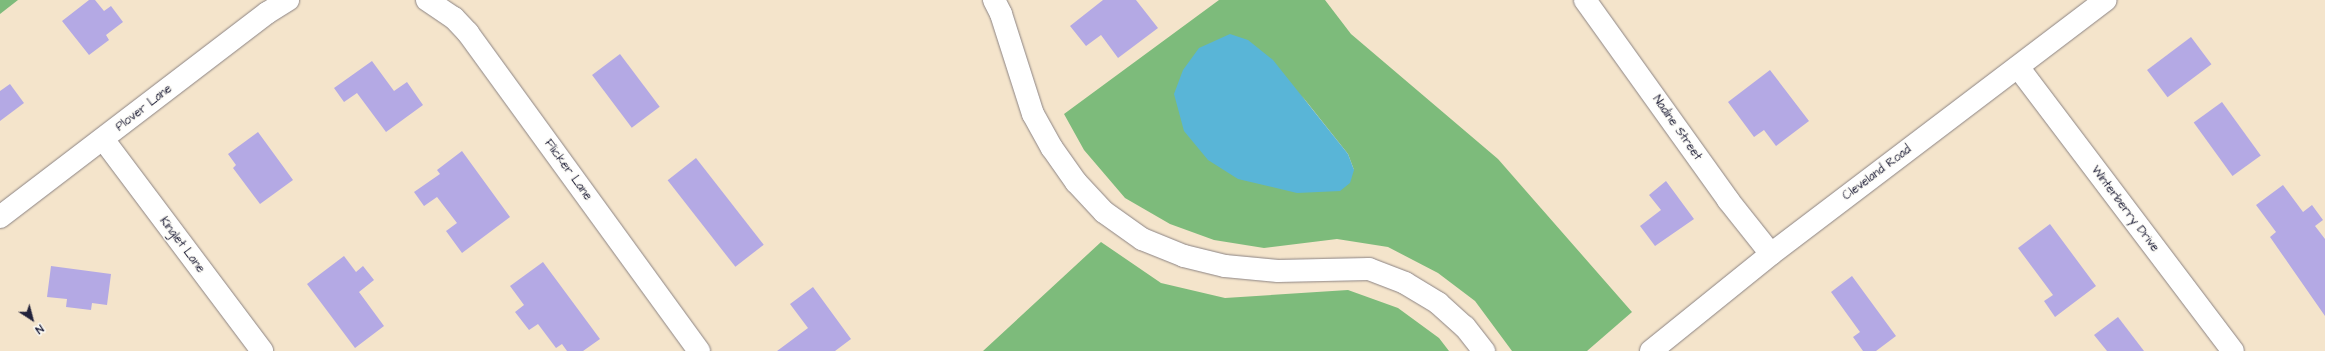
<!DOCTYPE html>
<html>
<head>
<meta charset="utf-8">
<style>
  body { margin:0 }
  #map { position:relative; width:2325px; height:351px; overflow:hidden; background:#f4e4cb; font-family:"Architects Daughter",sans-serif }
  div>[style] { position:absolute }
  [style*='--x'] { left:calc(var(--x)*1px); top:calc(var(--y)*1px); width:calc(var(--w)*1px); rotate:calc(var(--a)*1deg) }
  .forest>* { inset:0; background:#7dbb7b }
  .water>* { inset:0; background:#59b5d7 }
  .building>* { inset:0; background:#b4a9e4; transform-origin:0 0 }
  .roads { filter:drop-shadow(0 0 1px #8b8383) drop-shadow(0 0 1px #8b8383) }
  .street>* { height:22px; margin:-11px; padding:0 11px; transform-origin:11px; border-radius:11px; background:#fff }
  .secondary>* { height:22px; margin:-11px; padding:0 11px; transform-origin:11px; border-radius:11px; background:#fff }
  span { translate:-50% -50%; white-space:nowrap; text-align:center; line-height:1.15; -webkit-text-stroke:3px #fdfcf7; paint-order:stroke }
  .street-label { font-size:12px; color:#22223b }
  .north { position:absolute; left:12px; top:299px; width:40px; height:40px; -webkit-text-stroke:3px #fdfcf7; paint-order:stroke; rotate:144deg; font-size:11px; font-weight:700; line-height:16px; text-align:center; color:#22223b }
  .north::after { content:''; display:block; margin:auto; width:14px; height:18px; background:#22223b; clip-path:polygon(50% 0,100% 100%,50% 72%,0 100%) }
</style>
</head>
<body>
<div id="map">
  <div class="forest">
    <i style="clip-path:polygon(0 0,18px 0,0 14px)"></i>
    <i style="clip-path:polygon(evenodd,1219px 0,1325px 0,1351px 34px,1498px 159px,1632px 312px,1587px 351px,1512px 351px,1475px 301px,1438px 273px,1388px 247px,1337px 239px,1264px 248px,1214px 240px,1170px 224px,1125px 198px,1084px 150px,1064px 114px,1219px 0,1302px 96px,1348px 154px,1354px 170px,1302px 96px)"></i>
    <i style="clip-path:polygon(1101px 242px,1161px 283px,1225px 298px,1348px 290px,1398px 308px,1439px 338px,1449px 351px,983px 351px)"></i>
  </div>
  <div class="water">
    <i style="clip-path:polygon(1230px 34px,1248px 40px,1273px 60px,1348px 154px,1354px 170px,1350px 183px,1340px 191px,1297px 193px,1238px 179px,1208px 160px,1184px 131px,1174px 94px,1183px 70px,1199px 48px)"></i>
  </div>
  <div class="building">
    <i style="clip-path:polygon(89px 0,95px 0,104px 11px,111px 6px,123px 22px,106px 35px,109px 40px,89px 55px,62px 21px)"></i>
    <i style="clip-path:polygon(1103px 0,1136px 0,1158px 28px,1118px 58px,1101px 35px,1086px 46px,1070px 26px)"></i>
    <i style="left:2191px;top:37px;width:34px;height:55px;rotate:53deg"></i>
    <i style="left:620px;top:54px;width:66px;height:35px;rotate:53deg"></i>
    <i style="clip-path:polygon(372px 61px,394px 91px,407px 82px,423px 105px,386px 132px,357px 93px,344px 102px,334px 88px)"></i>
    <i style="clip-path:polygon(1770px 70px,1809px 121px,1776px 146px,1764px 130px,1754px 137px,1728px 102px)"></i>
    <i style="clip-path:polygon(10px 84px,24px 103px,0 121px,0 91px)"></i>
    <i style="left:2222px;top:102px;width:66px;height:35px;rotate:54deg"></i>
    <i style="clip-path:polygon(258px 132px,293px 180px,260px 204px,233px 168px,236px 165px,228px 154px)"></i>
    <i style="clip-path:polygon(462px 151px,510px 217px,462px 253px,446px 231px,457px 223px,437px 197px,424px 206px,414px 192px,440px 174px,437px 170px)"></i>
    <i style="left:696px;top:158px;width:110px;height:36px;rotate:52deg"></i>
    <i style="clip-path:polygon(1666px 181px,1694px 219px,1655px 246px,1640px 226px,1661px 210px,1649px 195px)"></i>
    <i style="clip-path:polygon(2283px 185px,2303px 212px,2312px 205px,2323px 220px,2315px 226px,2325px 239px,2325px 316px,2270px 237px,2276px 232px,2256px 205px)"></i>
    <i style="clip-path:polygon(2050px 224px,2096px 286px,2055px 317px,2044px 301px,2053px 295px,2018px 248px)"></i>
    <i style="clip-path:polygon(344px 256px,356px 272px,363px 266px,374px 280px,359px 292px,384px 326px,355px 348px,307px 284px)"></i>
    <i style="clip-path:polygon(543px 262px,600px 339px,583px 351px,567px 351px,562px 344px,556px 348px,538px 324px,529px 330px,515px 312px,524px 305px,510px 286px)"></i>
    <i style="clip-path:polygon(51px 266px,111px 274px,107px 305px,92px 303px,91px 310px,66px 307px,67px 299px,47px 297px)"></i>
    <i style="clip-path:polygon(1852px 276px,1896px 336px,1876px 351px,1863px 351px,1853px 337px,1860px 332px,1831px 292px)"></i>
    <i style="clip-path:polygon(813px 287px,851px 339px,835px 351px,777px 351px,808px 328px,790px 304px)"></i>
    <i style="clip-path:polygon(2118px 317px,2144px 351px,2107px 351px,2094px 335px)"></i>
  </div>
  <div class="roads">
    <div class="street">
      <i style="--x:427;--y:0;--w:32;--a:34"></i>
      <i style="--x:454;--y:18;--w:21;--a:47"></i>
      <i style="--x:468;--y:33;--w:393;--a:54"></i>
      <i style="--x:994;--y:0;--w:16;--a:63"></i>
      <i style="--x:1001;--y:14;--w:105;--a:72.3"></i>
      <i style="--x:1033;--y:114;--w:39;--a:61"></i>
      <i style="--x:1052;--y:148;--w:42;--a:54.8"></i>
      <i style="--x:1076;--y:182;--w:41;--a:47"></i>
      <i style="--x:1104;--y:212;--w:47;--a:35.4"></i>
      <i style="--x:1142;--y:239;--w:45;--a:22"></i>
      <i style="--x:1184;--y:256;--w:42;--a:13.7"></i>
      <i style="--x:1225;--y:266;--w:53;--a:5.4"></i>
      <i style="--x:1278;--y:271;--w:91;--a:-1.3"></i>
      <i style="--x:1369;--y:269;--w:39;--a:21"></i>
      <i style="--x:1405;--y:283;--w:39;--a:31"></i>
      <i style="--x:1438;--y:303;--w:36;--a:42"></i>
      <i style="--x:1465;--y:327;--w:31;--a:52"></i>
      <i style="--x:1585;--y:0;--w:246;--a:54.4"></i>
      <i style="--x:1728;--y:200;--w:69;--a:51.5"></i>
      <i style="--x:2018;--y:67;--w:356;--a:52.9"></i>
      <i style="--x:103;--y:139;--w:265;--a:53.1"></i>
      <i style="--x:0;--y:217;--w:336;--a:-37.4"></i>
      <i style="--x:267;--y:13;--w:25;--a:-32"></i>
    </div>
    <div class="secondary">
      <i style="--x:1651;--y:351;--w:154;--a:-38.9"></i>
      <i style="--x:1771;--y:254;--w:420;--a:-37.2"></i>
    </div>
  </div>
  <div class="street-label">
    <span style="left:144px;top:108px;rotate:-38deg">Plover Lane</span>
    <span style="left:1677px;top:128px;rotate:55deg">Nadine Street</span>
    <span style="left:568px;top:170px;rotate:54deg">Flicker Lane</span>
    <span style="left:1877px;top:173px;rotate:-37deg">Cleveland Road</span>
    <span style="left:2125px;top:209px;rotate:53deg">Winterberry Drive</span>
    <span style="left:182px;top:245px;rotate:53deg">Kinglet Lane</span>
  </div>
  <div class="north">N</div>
</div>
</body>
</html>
